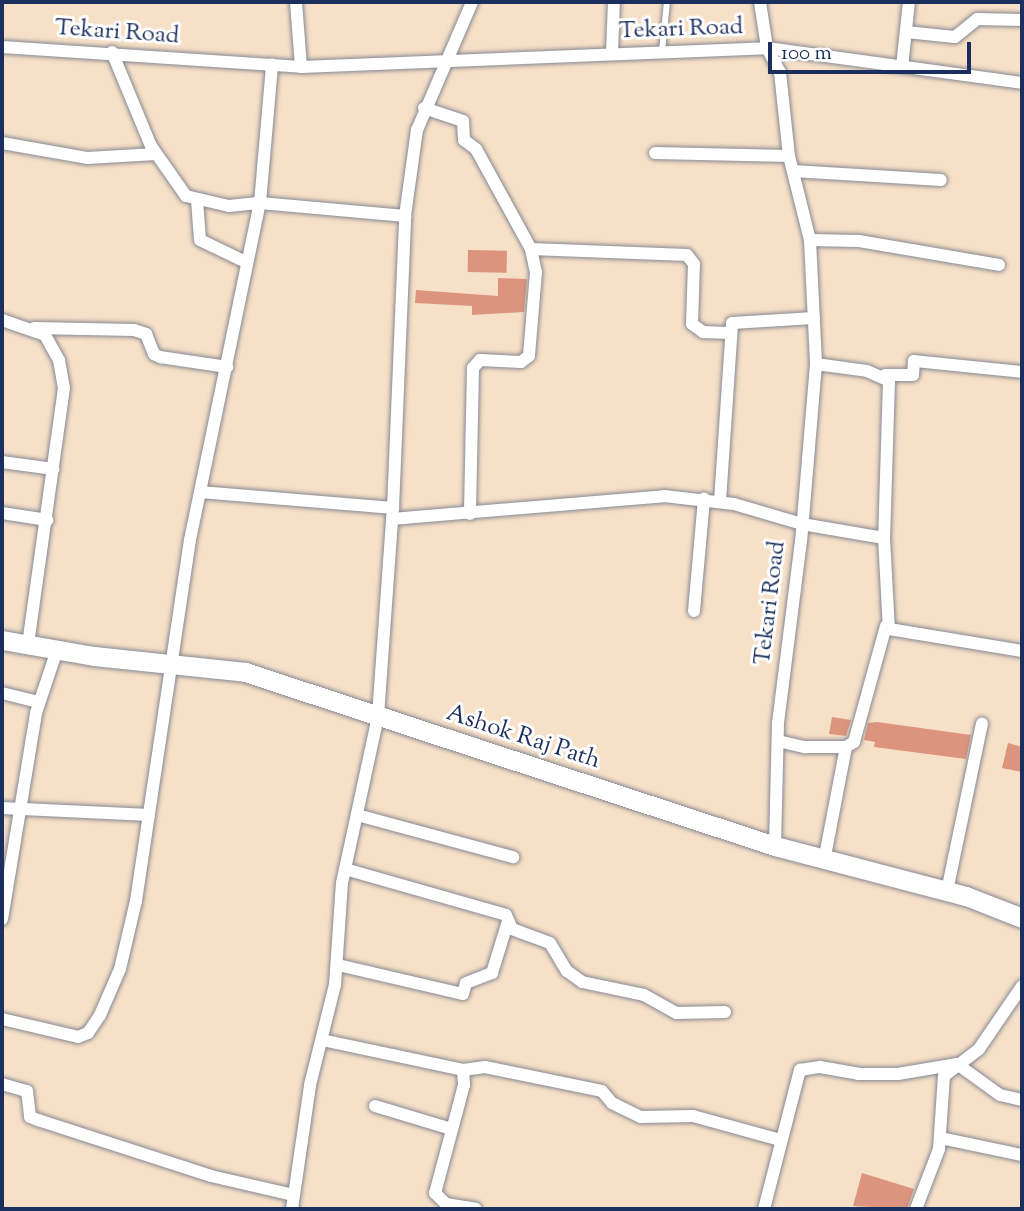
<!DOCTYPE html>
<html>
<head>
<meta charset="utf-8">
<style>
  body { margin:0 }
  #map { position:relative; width:1024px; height:1211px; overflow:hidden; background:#f6e0c7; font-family:"Sorts Mill Goudy",serif }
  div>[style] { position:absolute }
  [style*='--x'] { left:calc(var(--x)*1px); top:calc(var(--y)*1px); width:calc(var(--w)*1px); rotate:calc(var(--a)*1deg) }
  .building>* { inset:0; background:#dd947e; transform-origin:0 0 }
  .roads { filter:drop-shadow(0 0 2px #888892) drop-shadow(0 0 2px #888892) }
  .lane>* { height:6px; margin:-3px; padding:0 3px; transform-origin:3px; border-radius:3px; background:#fff }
  .street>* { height:12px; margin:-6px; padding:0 6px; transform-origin:6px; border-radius:6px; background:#fff }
  .primary>* { height:19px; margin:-9.5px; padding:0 9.5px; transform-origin:9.5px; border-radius:9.5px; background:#fff }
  span { translate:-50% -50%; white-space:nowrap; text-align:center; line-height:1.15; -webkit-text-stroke:6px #fff; paint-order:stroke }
  .street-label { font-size:24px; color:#1b2f5e }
  .frame { position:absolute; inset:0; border:4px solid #1b2f5e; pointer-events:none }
  .scale { position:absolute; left:768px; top:42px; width:203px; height:32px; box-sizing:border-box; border:4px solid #1b2f5e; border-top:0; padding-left:9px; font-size:21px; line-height:24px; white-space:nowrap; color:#1b2f5e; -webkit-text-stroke:5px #fff; paint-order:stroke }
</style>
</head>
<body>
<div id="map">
  <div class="building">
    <i style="left:468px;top:250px;width:39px;height:22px;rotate:1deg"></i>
    <i style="clip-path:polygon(498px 278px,527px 279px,524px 312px,472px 315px,472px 306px,415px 303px,416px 290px,498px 296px)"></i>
    <i style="clip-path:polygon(832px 717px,851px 720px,846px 736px,829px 734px)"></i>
    <i style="clip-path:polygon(877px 722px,971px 735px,966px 759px,874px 747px,875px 742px,864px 740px,868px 723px)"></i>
    <i style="clip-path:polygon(1008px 743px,1022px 747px,1022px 772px,1002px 768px)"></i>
    <i style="clip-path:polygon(862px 1173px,914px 1189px,907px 1209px,853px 1206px)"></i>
  </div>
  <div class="roads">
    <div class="lane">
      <i style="--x:662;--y:51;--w:49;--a:-84.2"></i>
    </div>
    <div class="street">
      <i style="--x:296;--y:2;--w:65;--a:85.6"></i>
      <i style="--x:760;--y:2;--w:47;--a:81.3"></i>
      <i style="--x:767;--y:48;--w:257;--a:7.8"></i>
      <i style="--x:906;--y:32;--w:49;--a:5.8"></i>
      <i style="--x:955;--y:37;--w:28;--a:-39"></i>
      <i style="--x:977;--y:19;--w:45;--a:1.3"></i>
      <i style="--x:2;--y:47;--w:300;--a:3.8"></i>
      <i style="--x:301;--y:67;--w:466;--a:-2.3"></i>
      <i style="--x:767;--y:48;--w:27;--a:62"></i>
      <i style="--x:780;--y:72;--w:84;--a:83.9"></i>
      <i style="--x:789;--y:156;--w:87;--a:76"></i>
      <i style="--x:810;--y:240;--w:124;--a:87.2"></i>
      <i style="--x:816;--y:364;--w:178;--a:94.8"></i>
      <i style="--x:801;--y:541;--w:183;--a:97.2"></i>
      <i style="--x:778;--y:723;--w:123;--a:91.4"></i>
      <i style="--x:112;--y:52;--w:102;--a:67.5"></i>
      <i style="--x:151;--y:146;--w:61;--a:55"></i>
      <i style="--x:186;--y:196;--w:44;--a:13.1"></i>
      <i style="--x:229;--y:206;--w:31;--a:-6"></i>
      <i style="--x:260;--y:203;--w:146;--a:5.1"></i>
      <i style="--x:612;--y:53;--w:51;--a:-87.8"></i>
      <i style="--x:902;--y:67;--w:65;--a:-83.9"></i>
      <i style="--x:424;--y:108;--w:41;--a:18.4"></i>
      <i style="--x:463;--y:121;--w:19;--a:87"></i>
      <i style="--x:464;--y:140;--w:15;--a:37"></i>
      <i style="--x:476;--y:149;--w:114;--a:61.2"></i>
      <i style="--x:531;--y:249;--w:24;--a:78"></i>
      <i style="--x:536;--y:272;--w:84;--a:94.8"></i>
      <i style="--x:529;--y:356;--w:10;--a:143"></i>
      <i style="--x:521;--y:362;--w:41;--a:-177.2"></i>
      <i style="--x:480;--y:360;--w:11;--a:131"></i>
      <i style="--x:473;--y:368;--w:146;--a:91.2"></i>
      <i style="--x:2;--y:143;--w:86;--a:10"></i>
      <i style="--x:87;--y:158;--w:69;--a:-3.3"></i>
      <i style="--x:655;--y:153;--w:134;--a:1.3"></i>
      <i style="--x:793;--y:171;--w:148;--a:3.5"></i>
      <i style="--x:197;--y:200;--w:40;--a:85.7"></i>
      <i style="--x:200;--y:240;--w:51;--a:25.6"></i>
      <i style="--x:810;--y:240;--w:49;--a:1.2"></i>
      <i style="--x:859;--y:241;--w:142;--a:9.7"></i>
      <i style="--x:531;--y:249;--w:156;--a:2.2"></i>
      <i style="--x:687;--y:255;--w:11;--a:52"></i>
      <i style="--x:694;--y:264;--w:60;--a:91.9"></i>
      <i style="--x:692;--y:324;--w:14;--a:36"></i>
      <i style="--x:703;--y:332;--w:26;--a:2"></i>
      <i style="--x:2;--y:320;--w:46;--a:19.2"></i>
      <i style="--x:45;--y:335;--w:29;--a:61"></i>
      <i style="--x:59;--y:360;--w:28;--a:80"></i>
      <i style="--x:64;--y:388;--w:260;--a:98"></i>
      <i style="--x:34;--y:328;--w:100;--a:1.1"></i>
      <i style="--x:134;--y:330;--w:13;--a:18"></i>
      <i style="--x:146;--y:334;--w:22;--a:68"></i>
      <i style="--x:154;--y:354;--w:7;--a:27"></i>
      <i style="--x:160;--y:357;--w:68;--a:8.5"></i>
      <i style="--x:816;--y:364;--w:51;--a:7.8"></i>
      <i style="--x:867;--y:371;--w:24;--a:24"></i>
      <i style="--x:889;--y:381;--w:157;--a:91.8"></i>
      <i style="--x:885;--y:375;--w:28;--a:0"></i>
      <i style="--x:913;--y:375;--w:14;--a:-86"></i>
      <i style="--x:914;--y:361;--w:109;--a:5.8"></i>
      <i style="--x:2;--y:462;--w:52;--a:7.7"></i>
      <i style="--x:200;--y:492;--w:194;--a:4.7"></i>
      <i style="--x:720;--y:501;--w:178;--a:-86.1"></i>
      <i style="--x:732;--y:323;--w:82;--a:-3.5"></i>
      <i style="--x:2;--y:513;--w:46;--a:8.8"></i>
      <i style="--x:392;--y:519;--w:273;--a:-4.8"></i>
      <i style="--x:664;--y:496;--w:70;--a:6.5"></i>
      <i style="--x:734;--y:504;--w:71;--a:16.4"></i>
      <i style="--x:802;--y:524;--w:83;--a:9.7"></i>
      <i style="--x:884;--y:538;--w:91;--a:86.9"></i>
      <i style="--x:889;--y:629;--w:135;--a:9.4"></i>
      <i style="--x:694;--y:611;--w:113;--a:-84.9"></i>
      <i style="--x:2;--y:693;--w:38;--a:14"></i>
      <i style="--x:778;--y:741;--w:28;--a:13"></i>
      <i style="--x:805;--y:747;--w:41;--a:0"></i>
      <i style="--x:846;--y:747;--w:9;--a:-32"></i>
      <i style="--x:854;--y:742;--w:120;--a:-74.6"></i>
      <i style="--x:2;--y:808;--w:147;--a:2.7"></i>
      <i style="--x:357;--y:815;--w:162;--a:15.1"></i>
      <i style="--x:825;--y:856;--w:111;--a:-79.1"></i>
      <i style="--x:345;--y:869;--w:167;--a:15.9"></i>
      <i style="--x:506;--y:915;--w:15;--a:67"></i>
      <i style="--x:512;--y:929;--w:40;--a:20.2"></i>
      <i style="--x:550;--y:943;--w:33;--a:59"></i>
      <i style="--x:567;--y:971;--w:19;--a:36"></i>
      <i style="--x:582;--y:982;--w:63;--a:11.8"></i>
      <i style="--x:644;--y:995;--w:37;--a:29"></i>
      <i style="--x:676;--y:1013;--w:49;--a:-1.2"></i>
      <i style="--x:947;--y:891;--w:171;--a:-78.2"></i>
      <i style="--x:2;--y:919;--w:209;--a:-80.6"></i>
      <i style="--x:36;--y:713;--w:66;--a:-71.6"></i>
      <i style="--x:338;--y:965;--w:128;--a:13.1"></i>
      <i style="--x:463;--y:994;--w:11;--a:-75"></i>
      <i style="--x:466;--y:983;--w:28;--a:-21"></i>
      <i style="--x:492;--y:973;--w:54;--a:-72.9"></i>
      <i style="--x:2;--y:1019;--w:78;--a:13.3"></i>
      <i style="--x:78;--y:1037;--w:11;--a:-22"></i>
      <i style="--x:88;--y:1033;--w:22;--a:-56"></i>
      <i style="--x:100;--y:1015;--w:50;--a:-66.5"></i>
      <i style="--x:120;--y:969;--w:70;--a:-76.8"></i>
      <i style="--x:136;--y:901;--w:365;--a:-81.5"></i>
      <i style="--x:190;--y:540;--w:344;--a:-78.3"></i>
      <i style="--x:260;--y:203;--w:139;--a:-85"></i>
      <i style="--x:322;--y:1040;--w:144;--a:12"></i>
      <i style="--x:463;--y:1070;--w:15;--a:86"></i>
      <i style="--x:464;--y:1085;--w:112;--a:105"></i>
      <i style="--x:435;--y:1193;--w:16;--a:45"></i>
      <i style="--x:446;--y:1204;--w:30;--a:9"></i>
      <i style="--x:463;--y:1070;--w:22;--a:-8"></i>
      <i style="--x:485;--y:1067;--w:119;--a:11.6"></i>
      <i style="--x:602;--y:1091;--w:16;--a:50"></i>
      <i style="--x:612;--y:1103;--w:32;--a:26"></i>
      <i style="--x:641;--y:1117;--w:52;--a:-1.1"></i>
      <i style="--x:693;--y:1116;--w:90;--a:15.4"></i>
      <i style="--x:2;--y:1084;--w:26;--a:16"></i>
      <i style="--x:27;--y:1091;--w:26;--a:83"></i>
      <i style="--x:30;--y:1117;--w:9;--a:21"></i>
      <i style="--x:38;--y:1120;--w:182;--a:17.9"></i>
      <i style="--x:211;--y:1176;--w:84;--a:13"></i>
      <i style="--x:375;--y:1106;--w:79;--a:16.8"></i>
      <i style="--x:941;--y:1138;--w:83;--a:11.9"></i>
      <i style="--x:292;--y:1209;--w:125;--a:-81.7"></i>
      <i style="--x:310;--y:1085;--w:103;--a:-76"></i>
      <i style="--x:335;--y:985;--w:102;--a:-86.1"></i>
      <i style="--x:342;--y:883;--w:171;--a:-77.8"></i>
      <i style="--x:378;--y:716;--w:209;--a:-85.9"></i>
      <i style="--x:393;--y:508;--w:292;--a:-87.6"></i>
      <i style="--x:405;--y:216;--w:87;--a:-82.1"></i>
      <i style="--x:417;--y:130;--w:139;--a:-66.7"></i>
      <i style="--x:764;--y:1209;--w:144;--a:-75.5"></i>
      <i style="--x:800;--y:1070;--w:20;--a:-9"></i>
      <i style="--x:820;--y:1067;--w:39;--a:10"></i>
      <i style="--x:858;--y:1074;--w:40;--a:0"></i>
      <i style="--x:898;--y:1074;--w:60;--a:-9.6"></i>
      <i style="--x:957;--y:1064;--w:53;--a:35.8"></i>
      <i style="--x:1000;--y:1095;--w:23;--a:13"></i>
      <i style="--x:916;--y:1209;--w:64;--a:-69"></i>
      <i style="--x:939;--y:1149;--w:73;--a:-86.1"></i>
      <i style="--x:944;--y:1076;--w:44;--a:-37.6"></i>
      <i style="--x:979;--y:1049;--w:76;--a:-55.7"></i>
    </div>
    <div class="primary">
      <i style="--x:2;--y:640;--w:93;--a:9.9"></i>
      <i style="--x:94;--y:656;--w:152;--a:6"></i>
      <i style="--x:245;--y:672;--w:558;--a:18.18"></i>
      <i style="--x:775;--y:846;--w:197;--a:14.7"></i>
      <i style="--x:966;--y:896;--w:60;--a:21.4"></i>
    </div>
  </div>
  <div class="street-label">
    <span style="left:681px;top:30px;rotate:-2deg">Tekari Road</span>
    <span style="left:117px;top:33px;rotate:4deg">Tekari Road</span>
    <span style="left:771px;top:603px;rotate:-83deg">Tekari Road</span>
    <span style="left:523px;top:738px;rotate:18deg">Ashok Raj Path</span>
  </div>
  <div class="frame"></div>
  <div class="scale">100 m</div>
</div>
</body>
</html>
